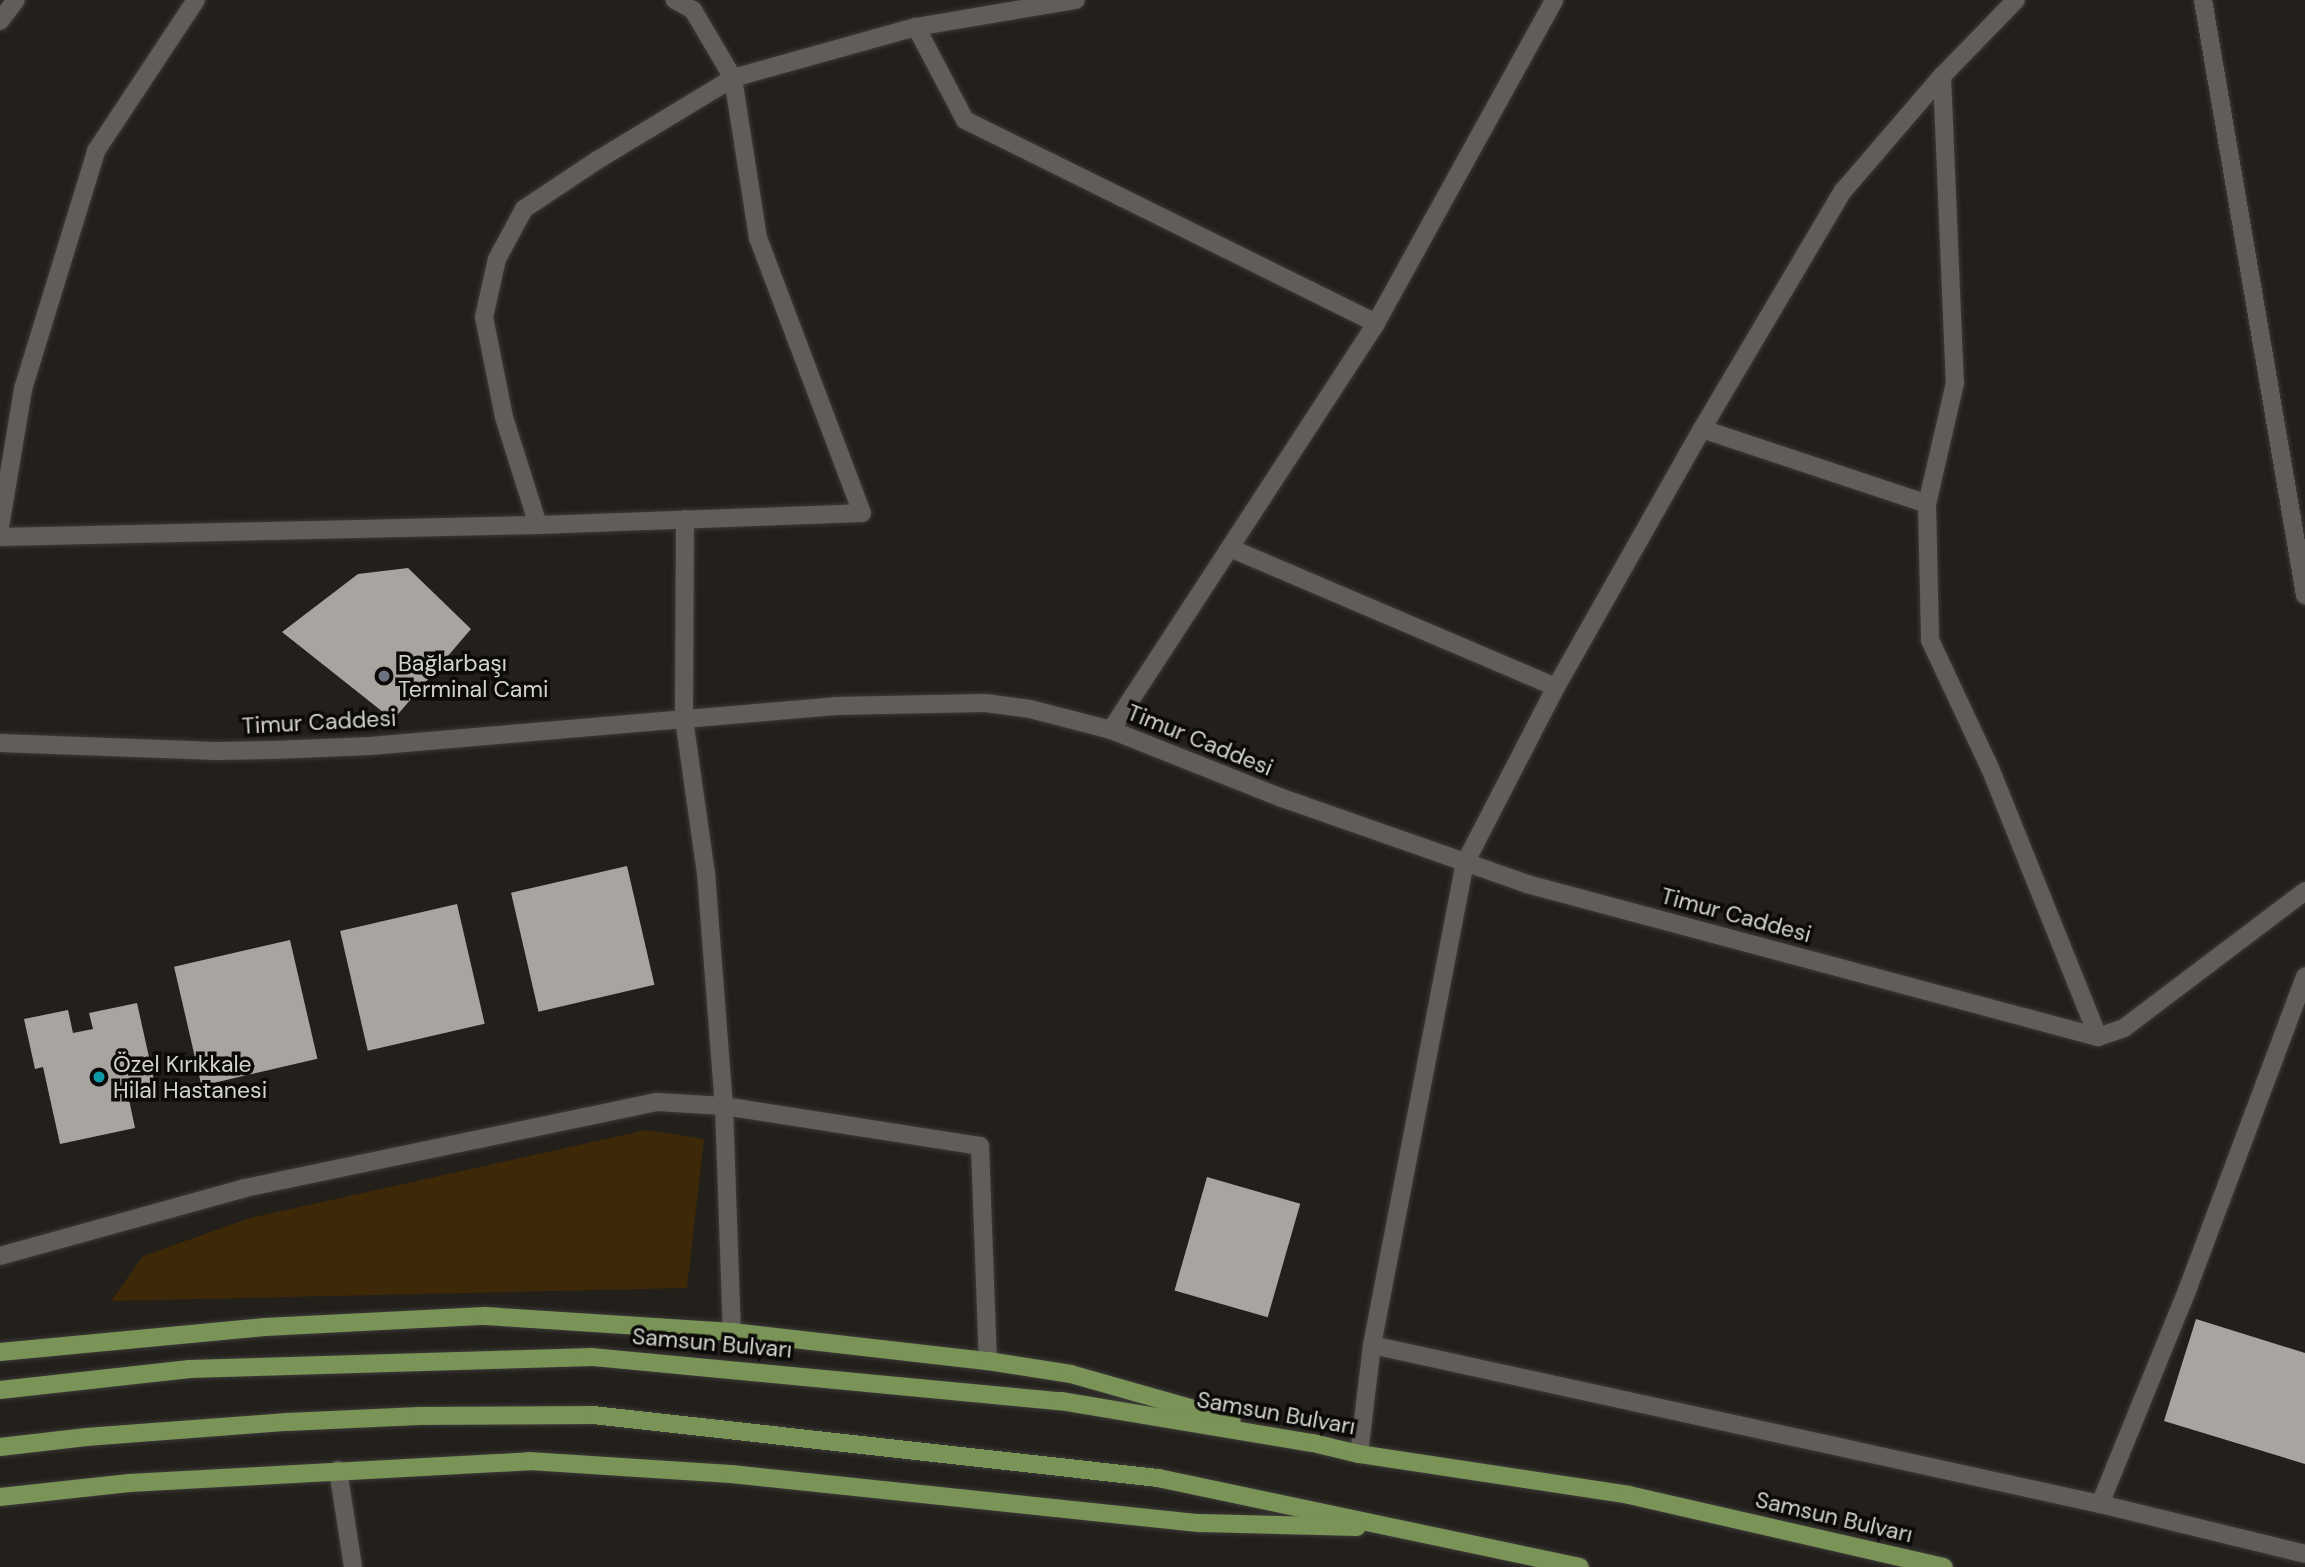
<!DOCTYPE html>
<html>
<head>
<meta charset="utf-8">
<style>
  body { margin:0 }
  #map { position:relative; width:2305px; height:1567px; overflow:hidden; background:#23201c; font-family:"DM Sans",sans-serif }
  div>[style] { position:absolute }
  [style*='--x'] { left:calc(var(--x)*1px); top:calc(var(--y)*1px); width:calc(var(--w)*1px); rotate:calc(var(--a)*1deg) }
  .green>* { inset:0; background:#3d2807 }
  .building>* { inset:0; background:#a8a49f; transform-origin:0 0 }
  .roads { filter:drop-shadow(0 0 2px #3c3a37) drop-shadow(0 0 2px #3c3a37) }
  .minor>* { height:18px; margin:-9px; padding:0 9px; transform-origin:9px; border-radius:9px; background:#615e5a }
  .major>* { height:18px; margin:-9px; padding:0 9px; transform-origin:9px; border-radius:9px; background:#7a9356 }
  .dots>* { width:19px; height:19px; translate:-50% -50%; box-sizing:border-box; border:4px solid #0b0a08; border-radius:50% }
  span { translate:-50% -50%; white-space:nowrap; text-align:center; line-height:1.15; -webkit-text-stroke:7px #0b0a08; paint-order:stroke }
  .poi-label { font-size:23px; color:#d4d2cf }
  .left { translate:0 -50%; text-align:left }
  .street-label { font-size:23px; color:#d4d2cf }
</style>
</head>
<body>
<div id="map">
  <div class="green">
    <i style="clip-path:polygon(646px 1130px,704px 1139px,687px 1288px,111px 1301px,143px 1256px,250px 1218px)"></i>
  </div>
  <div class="building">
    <i style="clip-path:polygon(408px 568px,471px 629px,393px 720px,282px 632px,358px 574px)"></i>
    <i style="left:627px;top:866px;width:122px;height:119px;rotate:77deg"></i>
    <i style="left:457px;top:904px;width:123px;height:120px;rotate:77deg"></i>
    <i style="left:290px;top:940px;width:122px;height:119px;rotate:77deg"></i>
    <i style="clip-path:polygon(137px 1003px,155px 1084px,127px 1090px,135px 1128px,60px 1144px,43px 1067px,35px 1069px,24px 1019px,68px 1010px,73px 1033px,93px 1029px,89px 1013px)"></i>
    <i style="left:1207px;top:1177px;width:97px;height:118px;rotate:16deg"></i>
    <i style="clip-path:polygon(2196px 1319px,2305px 1353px,2305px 1464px,2164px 1421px)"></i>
  </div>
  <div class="roads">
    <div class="minor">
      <i style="--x:2203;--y:0;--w:604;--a:80.27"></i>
      <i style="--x:0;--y:21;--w:26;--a:-53"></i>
      <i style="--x:916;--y:27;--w:105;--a:62.2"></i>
      <i style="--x:965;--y:120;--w:458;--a:26.3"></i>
      <i style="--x:1942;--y:76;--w:307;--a:87.6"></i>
      <i style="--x:1955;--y:383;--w:124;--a:103"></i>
      <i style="--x:1927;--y:504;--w:136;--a:88.7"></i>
      <i style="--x:1930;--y:640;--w:141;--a:64.9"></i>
      <i style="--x:1990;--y:768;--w:290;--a:68.1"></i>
      <i style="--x:1702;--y:429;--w:237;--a:18.4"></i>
      <i style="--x:685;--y:519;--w:200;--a:90.3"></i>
      <i style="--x:684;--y:719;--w:156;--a:81.9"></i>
      <i style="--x:706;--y:873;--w:234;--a:85.6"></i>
      <i style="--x:724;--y:1106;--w:226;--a:88"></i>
      <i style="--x:538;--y:525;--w:113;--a:-107.5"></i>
      <i style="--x:504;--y:417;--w:102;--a:-101.3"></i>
      <i style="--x:484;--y:317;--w:59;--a:-77.4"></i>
      <i style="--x:497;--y:259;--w:57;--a:-61.6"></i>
      <i style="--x:524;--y:209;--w:87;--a:-33.7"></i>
      <i style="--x:596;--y:161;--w:160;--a:-31.2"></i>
      <i style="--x:733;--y:78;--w:190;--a:-15.6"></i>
      <i style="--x:916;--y:27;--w:162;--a:-9.6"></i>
      <i style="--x:0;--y:527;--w:140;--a:-80.5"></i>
      <i style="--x:23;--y:389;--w:249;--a:-72.9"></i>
      <i style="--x:96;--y:151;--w:181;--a:-56.5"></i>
      <i style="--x:0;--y:537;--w:538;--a:-1.28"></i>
      <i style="--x:538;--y:525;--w:324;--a:-2.1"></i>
      <i style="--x:862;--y:513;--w:294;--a:-110.7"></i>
      <i style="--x:758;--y:238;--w:162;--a:-98.9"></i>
      <i style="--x:733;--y:78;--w:79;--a:-120.5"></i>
      <i style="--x:693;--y:10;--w:21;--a:-151"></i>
      <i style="--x:1230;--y:548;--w:354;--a:23.1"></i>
      <i style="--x:1111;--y:730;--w:486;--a:-56.9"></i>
      <i style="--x:1376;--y:323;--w:369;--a:-61.1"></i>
      <i style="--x:0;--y:743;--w:216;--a:2.1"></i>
      <i style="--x:216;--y:751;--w:57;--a:-1"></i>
      <i style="--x:273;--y:750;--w:97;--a:-2.4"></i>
      <i style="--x:370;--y:746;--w:467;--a:-4.9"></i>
      <i style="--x:835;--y:706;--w:150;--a:-1.1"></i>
      <i style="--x:985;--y:703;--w:45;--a:7.6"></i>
      <i style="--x:1030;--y:709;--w:84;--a:14.5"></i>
      <i style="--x:1111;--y:730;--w:184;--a:21.7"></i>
      <i style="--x:1282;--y:798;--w:260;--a:19.3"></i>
      <i style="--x:1527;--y:884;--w:591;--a:15"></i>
      <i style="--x:2098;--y:1037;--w:28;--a:-19"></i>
      <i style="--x:2124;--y:1028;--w:227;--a:-37.1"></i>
      <i style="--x:0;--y:1256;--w:254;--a:-15.5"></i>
      <i style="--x:245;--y:1188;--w:421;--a:-11.8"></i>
      <i style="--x:657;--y:1102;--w:67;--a:3.4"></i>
      <i style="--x:724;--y:1106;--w:259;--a:8.9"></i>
      <i style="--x:980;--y:1146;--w:215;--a:87.9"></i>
      <i style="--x:1372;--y:1345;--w:745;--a:12.32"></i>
      <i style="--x:2100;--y:1504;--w:211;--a:13.7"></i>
      <i style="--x:1359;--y:1454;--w:110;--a:-83.2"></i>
      <i style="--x:1372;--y:1345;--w:489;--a:-79.1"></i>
      <i style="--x:1464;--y:865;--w:200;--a:-62.7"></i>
      <i style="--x:1556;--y:687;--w:296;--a:-60.5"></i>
      <i style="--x:1702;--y:429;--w:277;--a:-59.4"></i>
      <i style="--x:1843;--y:191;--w:152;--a:-49.3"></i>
      <i style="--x:1942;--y:76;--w:106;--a:-45.8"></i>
      <i style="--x:338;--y:1470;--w:98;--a:81.2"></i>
      <i style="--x:2100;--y:1504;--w:233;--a:-67.8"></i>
      <i style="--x:2188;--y:1288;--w:333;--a:-69.4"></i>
    </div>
    <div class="major">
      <i style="--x:0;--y:1352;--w:266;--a:-5.4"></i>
      <i style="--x:265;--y:1327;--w:220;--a:-2.9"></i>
      <i style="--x:485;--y:1316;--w:248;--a:3.7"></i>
      <i style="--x:732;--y:1332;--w:258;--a:6.5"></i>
      <i style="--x:988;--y:1361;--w:84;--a:8.9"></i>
      <i style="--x:1071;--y:1374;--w:167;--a:15.9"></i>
      <i style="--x:0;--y:1390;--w:191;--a:-6.3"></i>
      <i style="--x:190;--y:1369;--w:402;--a:-1.7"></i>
      <i style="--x:592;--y:1357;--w:471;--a:5.4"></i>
      <i style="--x:1061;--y:1401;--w:255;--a:9.5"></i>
      <i style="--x:1313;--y:1443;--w:47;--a:13.4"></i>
      <i style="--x:1359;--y:1454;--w:273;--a:8.6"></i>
      <i style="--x:1629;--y:1495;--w:323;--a:12.9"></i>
      <i style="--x:0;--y:1447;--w:87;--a:-6.6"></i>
      <i style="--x:86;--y:1437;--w:202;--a:-4.3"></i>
      <i style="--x:287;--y:1422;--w:132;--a:-2.6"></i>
      <i style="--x:419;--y:1416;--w:174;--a:-0.3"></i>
      <i style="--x:593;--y:1415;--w:569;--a:6.36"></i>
      <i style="--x:1158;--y:1478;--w:431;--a:11.9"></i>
      <i style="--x:0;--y:1497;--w:130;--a:-6.2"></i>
      <i style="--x:129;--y:1483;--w:401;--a:-3.1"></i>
      <i style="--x:529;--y:1461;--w:202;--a:3.7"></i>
      <i style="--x:731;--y:1474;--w:470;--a:6"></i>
      <i style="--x:1198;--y:1523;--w:159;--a:1.4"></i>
    </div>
  </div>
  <div class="dots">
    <i style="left:384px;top:676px;background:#6b7280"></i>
    <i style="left:99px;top:1077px;background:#0f9aa8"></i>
  </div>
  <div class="poi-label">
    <span class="left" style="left:398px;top:676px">Bağlarbaşı<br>Terminal Cami</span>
    <span class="left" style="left:113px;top:1077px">Özel Kırıkkale<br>Hilal Hastanesi</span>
  </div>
  <div class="street-label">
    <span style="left:319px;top:722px;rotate:-3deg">Timur Caddesi</span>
    <span style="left:1200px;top:740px;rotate:22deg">Timur Caddesi</span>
    <span style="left:1736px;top:915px;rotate:15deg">Timur Caddesi</span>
    <span style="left:712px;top:1343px;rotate:5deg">Samsun Bulvarı</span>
    <span style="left:1276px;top:1413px;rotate:10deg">Samsun Bulvarı</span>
    <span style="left:1834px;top:1517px;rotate:13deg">Samsun Bulvarı</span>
  </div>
</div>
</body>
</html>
